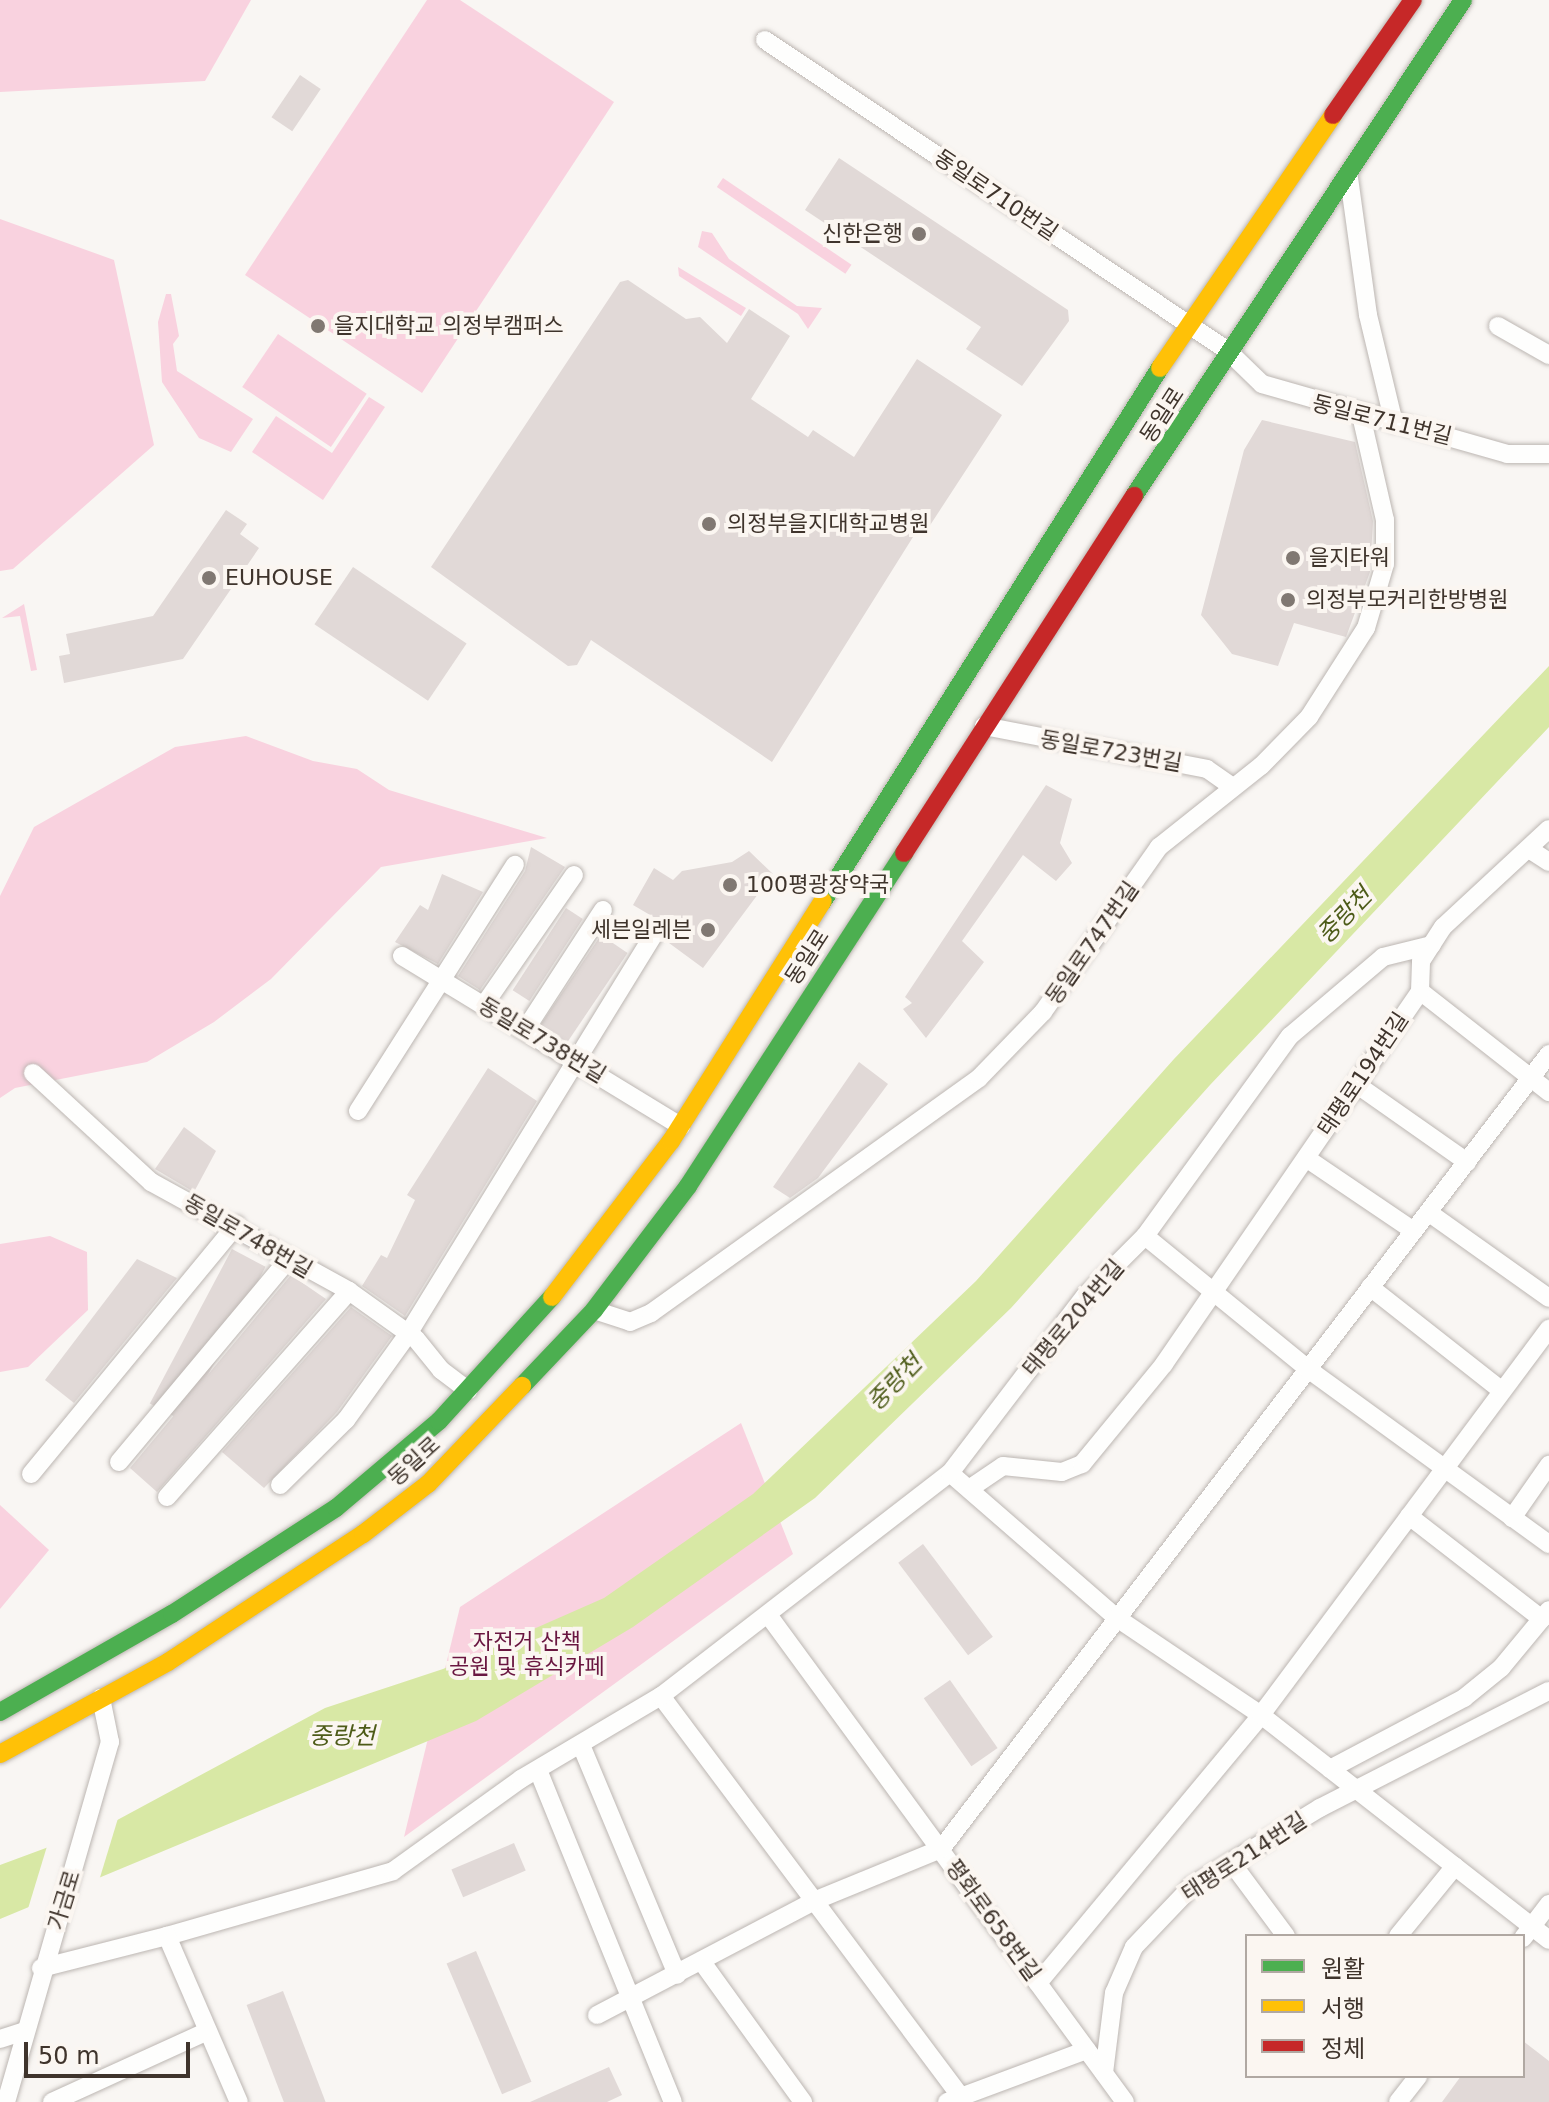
<!DOCTYPE html>
<html>
<head>
<meta charset="utf-8">
<style>
  body { margin:0 }
  #map { position:relative; width:1549px; height:2102px; overflow:hidden; background:#f9f6f3; font-family:"DejaVu Sans","Noto Sans KR",sans-serif }
  div>[style] { position:absolute }
  [style*='--x'] { left:calc(var(--x)*1px); top:calc(var(--y)*1px); width:calc(var(--w)*1px); rotate:calc(var(--a)*1deg) }
  .green>* { inset:0; background:#f9d2df; transform-origin:0 0 }
  .water>* { inset:0; background:#d8e8a5 }
  .pier>* { inset:0; background:#f9f6f3 }
  .building>* { inset:0; background:#e1d9d7; transform-origin:0 0 }
  .roads { filter:drop-shadow(0 0 2px #bcb6b2) drop-shadow(0 0 2px #bcb6b2) }
  .street>* { height:18px; margin:-9px; padding:0 9px; transform-origin:9px; border-radius:9px; background:#fefefd }
  .fast>* { height:18px; margin:-9px; padding:0 9px; transform-origin:9px; border-radius:9px; background:#4caf50 }
  .slow>* { height:18px; margin:-9px; padding:0 9px; transform-origin:9px; border-radius:9px; background:#ffc107 }
  .jam>* { height:18px; margin:-9px; padding:0 9px; transform-origin:9px; border-radius:9px; background:#c62828 }
  .dots>* { width:22px; height:22px; translate:-50% -50%; box-sizing:border-box; border:4px solid #fbf6f1; border-radius:50% }
  span { translate:-50% -50%; white-space:nowrap; text-align:center; line-height:1.15; -webkit-text-stroke:8px #fbf6f1; paint-order:stroke }
  .street-label { font-size:22px; color:#3f342c }
  .poi-label { font-size:22px; color:#3f342c }
  .right { translate:-100% -50%; text-align:right }
  .left { translate:0 -50%; text-align:left }
  .park-label { font-size:22px; color:#691640 }
  .water-label { font-size:24px; color:#4d5b18; font-style:italic }
  .legend { position:absolute; left:1245px; top:1934px; width:280px; height:144px; box-sizing:border-box; background:#fbf6f1; border:2px solid #b0a8a2; margin:0; padding:10px 14px; list-style:none; font-size:24px; color:#3f342c }
  .legend li { display:flex; align-items:center; gap:16px; height:40px }
  .legend b { width:40px; border:2px solid #b0a8a2 }
  .scale { position:absolute; left:24px; top:2042px; width:166px; height:36px; box-sizing:border-box; border:4px solid #3f342c; border-top:0; padding-left:10px; font-size:24px; line-height:28px; white-space:nowrap; color:#3f342c; -webkit-text-stroke:6px #fbf6f1; paint-order:stroke }
</style>
</head>
<body>
<div id="map">
  <div class="green">
    <i style="clip-path:polygon(0 0,251px 0,205px 81px,0 92px)"></i>
    <i style="clip-path:polygon(427px 0,460px 0,614px 102px,422px 393px,245px 275px)"></i>
    <i style="left:723px;top:178px;width:155px;height:11px;rotate:34deg"></i>
    <i style="clip-path:polygon(0 219px,114px 260px,154px 445px,13px 569px,0 571px)"></i>
    <i style="clip-path:polygon(702px 231px,712px 233px,729px 259px,797px 306px,822px 308px,808px 329px,798px 314px,698px 247px)"></i>
    <i style="clip-path:polygon(678px 267px,746px 308px,741px 316px,679px 276px)"></i>
    <i style="clip-path:polygon(166px 294px,171px 294px,179px 336px,173px 344px,177px 371px,253px 419px,231px 452px,199px 438px,162px 382px,158px 322px)"></i>
    <i style="left:278px;top:334px;width:107px;height:64px;rotate:34deg"></i>
    <i style="clip-path:polygon(369px 397px,385px 407px,323px 500px,252px 452px,276px 416px,332px 453px)"></i>
    <i style="clip-path:polygon(24px 604px,37px 670px,31px 671px,20px 616px,2px 618px)"></i>
    <i style="clip-path:polygon(246px 736px,313px 761px,357px 769px,389px 790px,547px 838px,381px 867px,271px 979px,214px 1022px,147px 1062px,15px 1088px,0 1098px,0 896px,34px 827px,175px 747px)"></i>
    <i style="clip-path:polygon(50px 1236px,87px 1252px,88px 1310px,28px 1367px,0 1372px,0 1244px)"></i>
    <i style="clip-path:polygon(741px 1423px,793px 1554px,404px 1837px,460px 1607px)"></i>
    <i style="clip-path:polygon(0 1505px,49px 1550px,0 1609px)"></i>
  </div>
  <div class="water">
    <i style="clip-path:polygon(1549px 666px,1549px 727px,1210px 1085px,1011px 1308px,815px 1498px,633px 1627px,476px 1721px,0 1919px,0 1865px,108px 1825px,325px 1708px,443px 1669px,604px 1598px,753px 1494px,976px 1281px,1174px 1059px)"></i>
  </div>
  <div class="pier">
    <i style="clip-path:polygon(119px 1815px,98px 1884px,27px 1912px,48px 1843px)"></i>
  </div>
  <div class="building">
    <i style="left:300px;top:75px;width:25px;height:51px;rotate:34deg"></i>
    <i style="clip-path:polygon(839px 158px,1068px 310px,1069px 321px,1022px 386px,966px 349px,981px 327px,805px 210px)"></i>
    <i style="clip-path:polygon(628px 280px,686px 319px,700px 317px,727px 343px,749px 309px,790px 336px,751px 399px,808px 437px,813px 430px,854px 457px,917px 359px,1002px 415px,925px 533px,918px 529px,772px 762px,591px 640px,577px 665px,568px 666px,431px 567px,620px 282px)"></i>
    <i style="clip-path:polygon(1262px 420px,1355px 442px,1373px 521px,1370px 572px,1346px 637px,1294px 623px,1278px 666px,1232px 654px,1201px 615px,1244px 450px)"></i>
    <i style="clip-path:polygon(226px 510px,247px 524px,240px 534px,259px 548px,183px 659px,64px 683px,59px 656px,70px 654px,66px 634px,153px 616px)"></i>
    <i style="left:353px;top:567px;width:137px;height:69px;rotate:34deg"></i>
    <i style="clip-path:polygon(1046px 785px,1072px 799px,1060px 843px,1072px 863px,1056px 881px,1023px 855px,962px 941px,984px 962px,926px 1038px,903px 1009px,912px 1003px,905px 997px)"></i>
    <i style="clip-path:polygon(531px 847px,565px 867px,480px 990px,458px 976px,525px 871px)"></i>
    <i style="clip-path:polygon(749px 851px,773px 874px,703px 968px,669px 943px,672px 935px,662px 922px,633px 905px,654px 868px,673px 880px,682px 871px,732px 862px)"></i>
    <i style="clip-path:polygon(442px 874px,483px 892px,438px 964px,395px 942px,420px 905px,428px 910px)"></i>
    <i style="left:566px;top:908px;width:20px;height:98px;rotate:33deg"></i>
    <i style="left:601px;top:935px;width:32px;height:108px;rotate:34deg"></i>
    <i style="clip-path:polygon(859px 1062px,888px 1084px,818px 1178px,790px 1198px,773px 1187px)"></i>
    <i style="clip-path:polygon(488px 1068px,537px 1101px,405px 1316px,362px 1286px,381px 1255px,387px 1258px,415px 1200px,407px 1195px)"></i>
    <i style="clip-path:polygon(184px 1127px,216px 1151px,194px 1192px,155px 1169px)"></i>
    <i style="left:232px;top:1249px;width:38px;height:175px;rotate:28deg"></i>
    <i style="clip-path:polygon(137px 1259px,177px 1278px,74px 1403px,45px 1380px)"></i>
    <i style="clip-path:polygon(291px 1275px,326px 1299px,157px 1492px,130px 1468px)"></i>
    <i style="clip-path:polygon(351px 1307px,392px 1336px,337px 1412px,264px 1488px,222px 1452px)"></i>
    <i style="left:923px;top:1544px;width:116px;height:31px;rotate:53deg"></i>
    <i style="left:950px;top:1680px;width:83px;height:32px;rotate:55deg"></i>
    <i style="left:514px;top:1843px;width:30px;height:68px;rotate:67deg"></i>
    <i style="left:476px;top:1951px;width:142px;height:32px;rotate:67deg"></i>
    <i style="left:283px;top:1991px;width:119px;height:39px;rotate:69deg"></i>
    <i style="clip-path:polygon(1523px 2041px,1549px 2061px,1549px 2102px,1442px 2102px,1461px 2076px,1523px 2076px)"></i>
    <i style="clip-path:polygon(609px 2067px,622px 2095px,607px 2102px,530px 2102px)"></i>
  </div>
  <div class="roads">
    <div class="street">
      <i style="--x:765;--y:40;--w:558;--a:33.89"></i>
      <i style="--x:1228;--y:351;--w:47;--a:44.1"></i>
      <i style="--x:1262;--y:384;--w:255;--a:15.9"></i>
      <i style="--x:1507;--y:454;--w:42;--a:0"></i>
      <i style="--x:1349;--y:178;--w:138;--a:82.1"></i>
      <i style="--x:1368;--y:315;--w:111;--a:76.5"></i>
      <i style="--x:1498;--y:326;--w:59;--a:29.6"></i>
      <i style="--x:984;--y:726;--w:227;--a:10.9"></i>
      <i style="--x:1207;--y:769;--w:32;--a:35"></i>
      <i style="--x:1529;--y:849;--w:24;--a:33"></i>
      <i style="--x:402;--y:956;--w:327;--a:31.4"></i>
      <i style="--x:1420;--y:991;--w:30;--a:-88"></i>
      <i style="--x:1421;--y:961;--w:40;--a:-57.1"></i>
      <i style="--x:1443;--y:927;--w:144;--a:-42.8"></i>
      <i style="--x:1420;--y:991;--w:164;--a:38.1"></i>
      <i style="--x:484;--y:1005;--w:158;--a:-55.3"></i>
      <i style="--x:525;--y:1030;--w:143;--a:-57"></i>
      <i style="--x:33;--y:1073;--w:161;--a:42.7"></i>
      <i style="--x:151;--y:1182;--w:226;--a:28.8"></i>
      <i style="--x:349;--y:1291;--w:82;--a:35.6"></i>
      <i style="--x:416;--y:1339;--w:40;--a:51"></i>
      <i style="--x:441;--y:1370;--w:34;--a:37"></i>
      <i style="--x:1356;--y:1084;--w:136;--a:35.1"></i>
      <i style="--x:358;--y:1111;--w:292;--a:-57.5"></i>
      <i style="--x:1306;--y:1158;--w:130;--a:34.1"></i>
      <i style="--x:1428;--y:1212;--w:148;--a:35.4"></i>
      <i style="--x:1145;--y:1236;--w:247;--a:-54.1"></i>
      <i style="--x:1290;--y:1036;--w:122;--a:-40.3"></i>
      <i style="--x:1383;--y:957;--w:50;--a:-13.8"></i>
      <i style="--x:1370;--y:1287;--w:168;--a:38.2"></i>
      <i style="--x:594;--y:1310;--w:38;--a:18"></i>
      <i style="--x:630;--y:1322;--w:23;--a:-23"></i>
      <i style="--x:651;--y:1313;--w:403;--a:-35.6"></i>
      <i style="--x:979;--y:1078;--w:92;--a:-45.9"></i>
      <i style="--x:1043;--y:1012;--w:202;--a:-54.9"></i>
      <i style="--x:1159;--y:847;--w:130;--a:-38.5"></i>
      <i style="--x:1261;--y:766;--w:69;--a:-45.6"></i>
      <i style="--x:1309;--y:717;--w:106;--a:-57.4"></i>
      <i style="--x:1366;--y:628;--w:67;--a:-73.5"></i>
      <i style="--x:1385;--y:564;--w:44;--a:-90"></i>
      <i style="--x:1385;--y:520;--w:108;--a:-102.9"></i>
      <i style="--x:119;--y:1462;--w:262;--a:-50.1"></i>
      <i style="--x:950;--y:1473;--w:221;--a:41"></i>
      <i style="--x:1117;--y:1618;--w:174;--a:34"></i>
      <i style="--x:1261;--y:1715;--w:365;--a:38"></i>
      <i style="--x:31;--y:1474;--w:323;--a:-50.5"></i>
      <i style="--x:280;--y:1485;--w:93;--a:-44.6"></i>
      <i style="--x:346;--y:1420;--w:106;--a:-54.2"></i>
      <i style="--x:408;--y:1334;--w:472;--a:-58.4"></i>
      <i style="--x:969;--y:1489;--w:41;--a:-34.1"></i>
      <i style="--x:1003;--y:1466;--w:59;--a:5.8"></i>
      <i style="--x:1062;--y:1472;--w:22;--a:-22"></i>
      <i style="--x:1082;--y:1464;--w:129;--a:-50.6"></i>
      <i style="--x:1164;--y:1364;--w:452;--a:-55.5"></i>
      <i style="--x:167;--y:1497;--w:275;--a:-48.5"></i>
      <i style="--x:1409;--y:1516;--w:168;--a:37.8"></i>
      <i style="--x:1512;--y:1518;--w:65;--a:-55.1"></i>
      <i style="--x:769;--y:1616;--w:602;--a:53.78"></i>
      <i style="--x:661;--y:1696;--w:501;--a:53.2"></i>
      <i style="--x:581;--y:1745;--w:249;--a:67.3"></i>
      <i style="--x:1330;--y:1769;--w:152;--a:-27.9"></i>
      <i style="--x:1464;--y:1698;--w:48;--a:-39"></i>
      <i style="--x:1501;--y:1668;--w:75;--a:-50.4"></i>
      <i style="--x:538;--y:1770;--w:358;--a:67.9"></i>
      <i style="--x:941;--y:1849;--w:1001;--a:-52.59"></i>
      <i style="--x:1231;--y:1862;--w:92;--a:53.4"></i>
      <i style="--x:167;--y:1936;--w:235;--a:-16"></i>
      <i style="--x:393;--y:1871;--w:158;--a:-35.7"></i>
      <i style="--x:521;--y:1779;--w:163;--a:-30.7"></i>
      <i style="--x:661;--y:1696;--w:365;--a:-37.7"></i>
      <i style="--x:950;--y:1473;--w:223;--a:-52.7"></i>
      <i style="--x:1085;--y:1296;--w:85;--a:-45"></i>
      <i style="--x:1145;--y:1236;--w:210;--a:39.2"></i>
      <i style="--x:1308;--y:1369;--w:298;--a:36"></i>
      <i style="--x:1398;--y:1936;--w:90;--a:-50.8"></i>
      <i style="--x:1523;--y:1938;--w:43;--a:-52.6"></i>
      <i style="--x:702;--y:1962;--w:173;--a:54.2"></i>
      <i style="--x:41;--y:1968;--w:130;--a:-14.3"></i>
      <i style="--x:167;--y:1936;--w:181;--a:66.6"></i>
      <i style="--x:1038;--y:1983;--w:349;--a:-50.2"></i>
      <i style="--x:1261;--y:1715;--w:482;--a:-53.3"></i>
      <i style="--x:597;--y:2015;--w:245;--a:-27.7"></i>
      <i style="--x:814;--y:1901;--w:137;--a:-22.3"></i>
      <i style="--x:0;--y:2039;--w:26;--a:-18"></i>
      <i style="--x:1104;--y:2073;--w:81;--a:-82.9"></i>
      <i style="--x:1114;--y:1993;--w:50;--a:-66.5"></i>
      <i style="--x:1134;--y:1947;--w:84;--a:-46.4"></i>
      <i style="--x:1192;--y:1886;--w:150;--a:-31.4"></i>
      <i style="--x:1320;--y:1808;--w:257;--a:-27.1"></i>
      <i style="--x:6;--y:2102;--w:375;--a:-73.9"></i>
      <i style="--x:110;--y:1742;--w:45;--a:-101.6"></i>
      <i style="--x:52;--y:2102;--w:171;--a:-24.5"></i>
      <i style="--x:947;--y:2102;--w:149;--a:-20.4"></i>
      <i style="--x:1398;--y:2102;--w:33;--a:-52"></i>
    </div>
    <div class="fast">
      <i style="--x:1134;--y:496;--w:595;--a:-56.44"></i>
      <i style="--x:823;--y:901;--w:631;--a:-57.7"></i>
      <i style="--x:522;--y:1386;--w:105;--a:-46.5"></i>
      <i style="--x:594;--y:1310;--w:156;--a:-52.8"></i>
      <i style="--x:688;--y:1186;--w:397;--a:-57"></i>
      <i style="--x:0;--y:1712;--w:198;--a:-29.7"></i>
      <i style="--x:172;--y:1614;--w:195;--a:-32.9"></i>
      <i style="--x:336;--y:1508;--w:135;--a:-40.2"></i>
      <i style="--x:439;--y:1421;--w:168;--a:-47.7"></i>
    </div>
    <div class="slow">
      <i style="--x:1160;--y:368;--w:306;--a:-55.6"></i>
      <i style="--x:552;--y:1297;--w:196;--a:-52.7"></i>
      <i style="--x:671;--y:1141;--w:284;--a:-57.7"></i>
      <i style="--x:0;--y:1754;--w:192;--a:-28.7"></i>
      <i style="--x:168;--y:1662;--w:233;--a:-33.3"></i>
      <i style="--x:363;--y:1534;--w:82;--a:-37.6"></i>
      <i style="--x:428;--y:1484;--w:136;--a:-46.2"></i>
    </div>
    <div class="jam">
      <i style="--x:1333;--y:115;--w:140;--a:-55.2"></i>
      <i style="--x:904;--y:853;--w:425;--a:-57.2"></i>
    </div>
  </div>
  <div class="dots">
    <i style="left:919px;top:234px;background:#807872"></i>
    <i style="left:318px;top:326px;background:#807872"></i>
    <i style="left:709px;top:524px;background:#807872"></i>
    <i style="left:1293px;top:558px;background:#807872"></i>
    <i style="left:209px;top:578px;background:#807872"></i>
    <i style="left:1288px;top:600px;background:#807872"></i>
    <i style="left:730px;top:885px;background:#807872"></i>
    <i style="left:708px;top:930px;background:#807872"></i>
  </div>
  <div class="street-label">
    <span style="left:996px;top:195px;rotate:34deg">동일로710번길</span>
    <span style="left:1162px;top:415px;rotate:-57deg">동일로</span>
    <span style="left:1382px;top:420px;rotate:14deg">동일로711번길</span>
    <span style="left:1111px;top:751px;rotate:10deg">동일로723번길</span>
    <span style="left:1092px;top:943px;rotate:-55deg">동일로747번길</span>
    <span style="left:807px;top:957px;rotate:-57deg">동일로</span>
    <span style="left:542px;top:1040px;rotate:31deg">동일로738번길</span>
    <span style="left:1363px;top:1074px;rotate:-56deg">태평로194번길</span>
    <span style="left:248px;top:1236px;rotate:30deg">동일로748번길</span>
    <span style="left:1073px;top:1318px;rotate:-50deg">태평로204번길</span>
    <span style="left:414px;top:1461px;rotate:-42deg">동일로</span>
    <span style="left:1244px;top:1857px;rotate:-33deg">태평로214번길</span>
    <span style="left:64px;top:1900px;rotate:-73deg">가금로</span>
    <span style="left:993px;top:1920px;rotate:54deg">평화로658번길</span>
  </div>
  <div class="poi-label">
    <span class="right" style="left:903px;top:234px">신한은행</span>
    <span class="left" style="left:334px;top:326px">을지대학교 의정부캠퍼스</span>
    <span class="left" style="left:727px;top:524px">의정부을지대학교병원</span>
    <span class="left" style="left:1309px;top:558px">을지타워</span>
    <span class="left" style="left:225px;top:578px">EUHOUSE</span>
    <span class="left" style="left:1306px;top:600px">의정부모커리한방병원</span>
    <span class="left" style="left:746px;top:885px">100평광장약국</span>
    <span class="right" style="left:692px;top:930px">세븐일레븐</span>
  </div>
  <div class="park-label">
    <span style="left:527px;top:1654px">자전거 산책<br>공원 및 휴식카페</span>
  </div>
  <div class="water-label">
    <span style="left:1345px;top:916px;rotate:-46deg">중랑천</span>
    <span style="left:895px;top:1383px;rotate:-46deg">중랑천</span>
    <span style="left:342px;top:1737px">중랑천</span>
  </div>
  <ul class="legend">
  <li><b style="height:10px;background:#4caf50"></b>원활</li>
  <li><b style="height:10px;background:#ffc107"></b>서행</li>
  <li><b style="height:10px;background:#c62828"></b>정체</li>
  </ul>
  <div class="scale">50 m</div>
</div>
</body>
</html>
